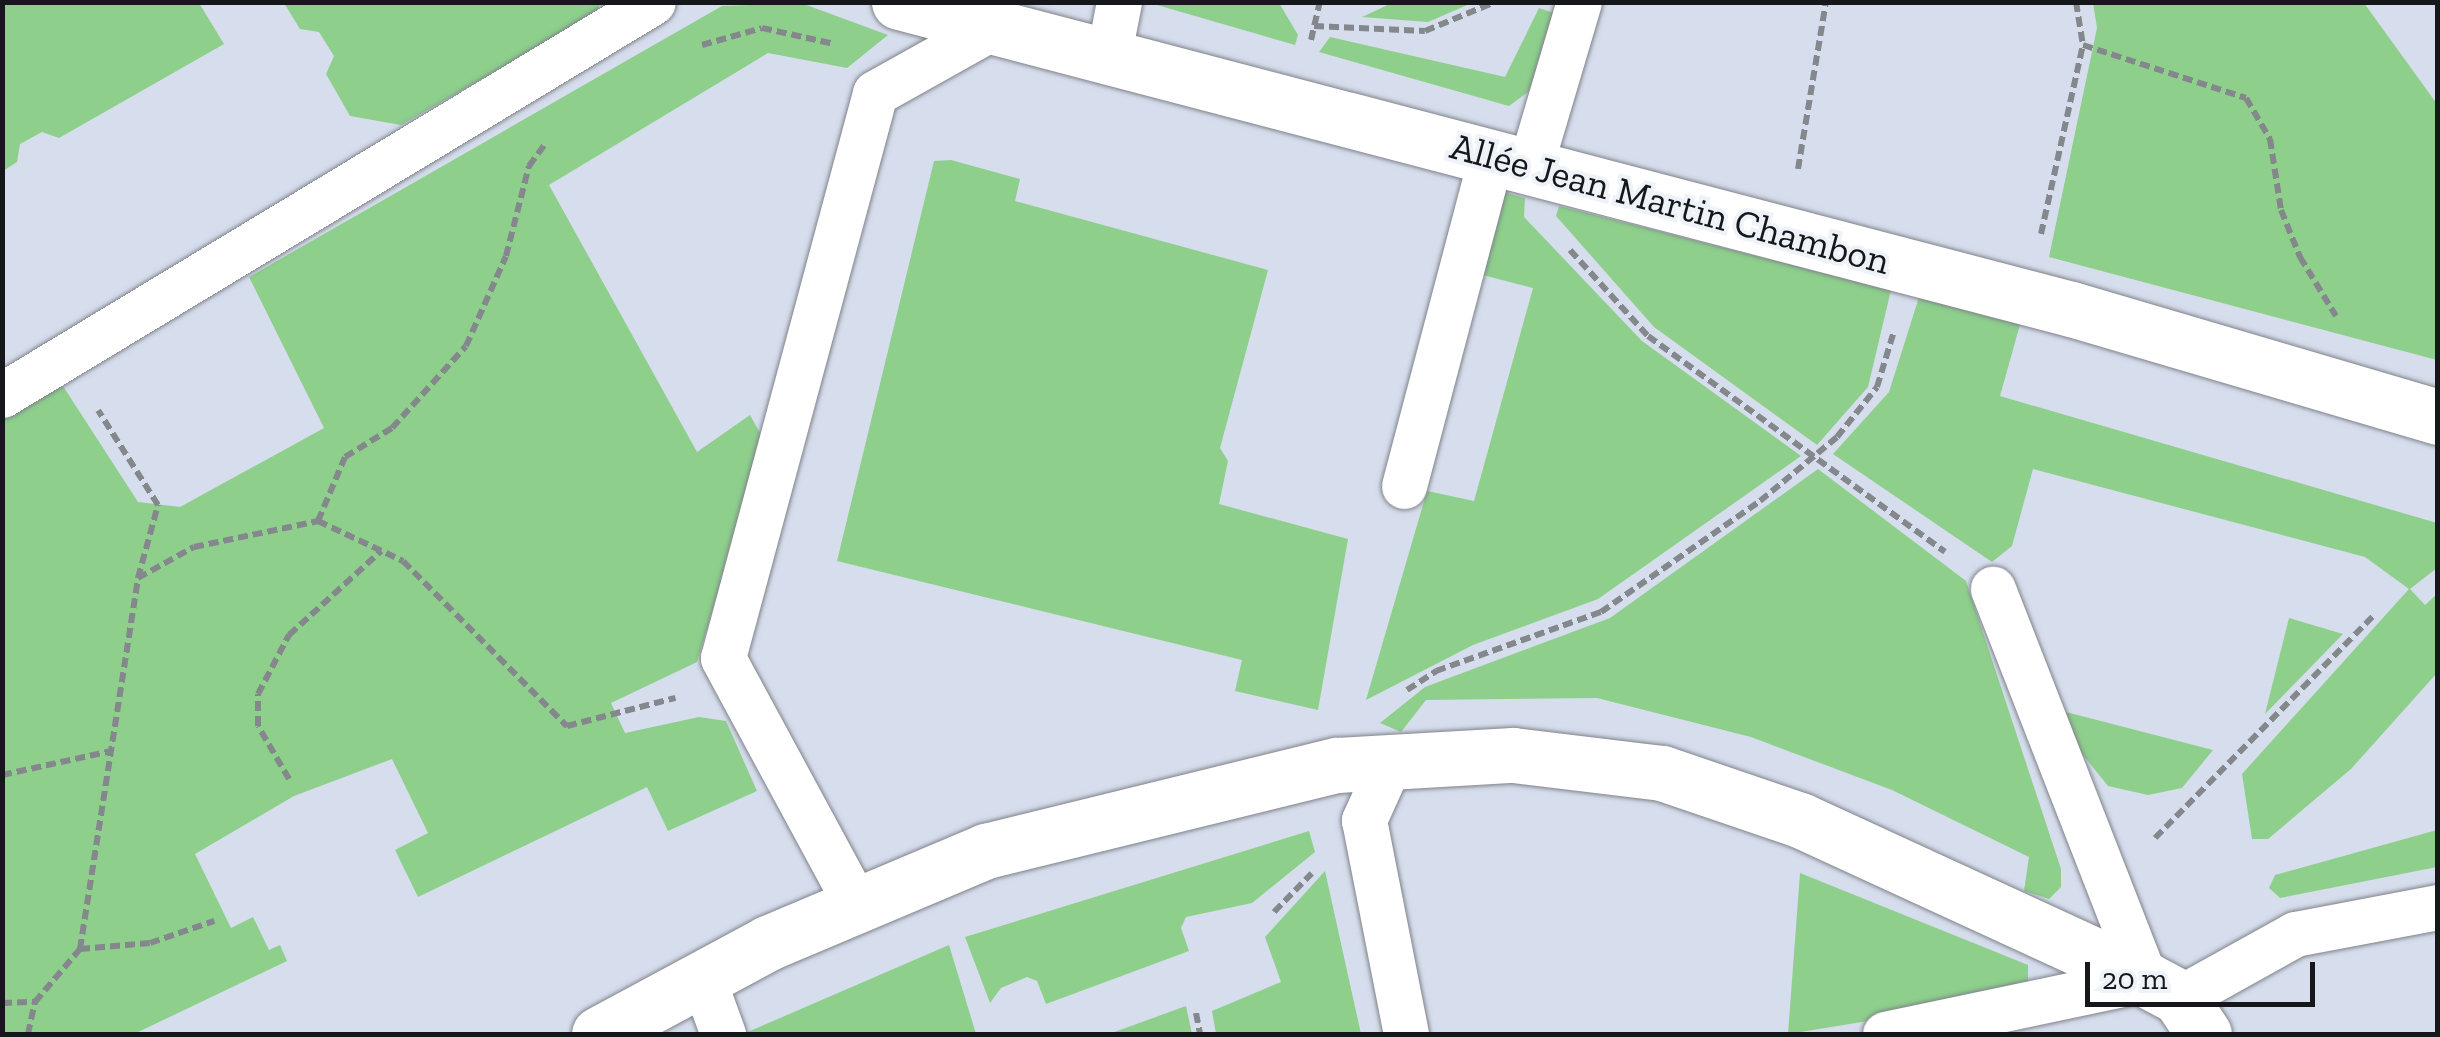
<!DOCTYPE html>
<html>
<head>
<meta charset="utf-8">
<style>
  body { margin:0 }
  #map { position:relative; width:2440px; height:1037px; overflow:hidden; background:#e1e5ec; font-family:"Zilla Slab",serif }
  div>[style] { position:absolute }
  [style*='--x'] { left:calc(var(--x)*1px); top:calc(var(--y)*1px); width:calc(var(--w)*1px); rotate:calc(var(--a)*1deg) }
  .built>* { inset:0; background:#d6ddec; transform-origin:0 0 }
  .green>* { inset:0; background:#8ecf8c }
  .path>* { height:6px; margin-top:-3px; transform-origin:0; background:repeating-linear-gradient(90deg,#84878c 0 10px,transparent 0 15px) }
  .roads { filter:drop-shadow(0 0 2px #7f8289) drop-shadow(0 0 2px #7f8289) }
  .service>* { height:45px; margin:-22.5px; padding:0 22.5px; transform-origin:22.5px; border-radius:22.5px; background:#fff }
  .minor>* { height:55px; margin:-27.5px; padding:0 27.5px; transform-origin:27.5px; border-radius:27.5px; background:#fff }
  span { translate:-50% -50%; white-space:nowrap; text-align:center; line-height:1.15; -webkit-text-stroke:8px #eef2f9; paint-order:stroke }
  .street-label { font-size:38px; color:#16171a }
  .frame { position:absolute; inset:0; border:5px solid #16171a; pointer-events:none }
  .scale { position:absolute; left:2085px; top:962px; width:230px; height:45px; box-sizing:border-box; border:5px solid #16171a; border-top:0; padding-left:12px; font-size:30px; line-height:35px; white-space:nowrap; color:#16171a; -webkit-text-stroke:8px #eef2f9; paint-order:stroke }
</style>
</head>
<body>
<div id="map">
  <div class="built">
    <i style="left:3px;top:3px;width:2434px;height:1031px"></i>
  </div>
  <div class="green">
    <i style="clip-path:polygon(3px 2px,199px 3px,224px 44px,59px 138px,42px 132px,20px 144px,17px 162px,3px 171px)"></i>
    <i style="clip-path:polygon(284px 3px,600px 3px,596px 14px,401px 125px,350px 116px,326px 74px,334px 56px,319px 32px,300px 29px)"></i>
    <i style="clip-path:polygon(801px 3px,888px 35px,847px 68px,768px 53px,549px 185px,697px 452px,750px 415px,764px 440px,697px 662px,611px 703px,625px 733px,699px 717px,726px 721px,757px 791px,668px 831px,647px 787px,418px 897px,395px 850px,428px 833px,392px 759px,294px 796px,195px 854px,231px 928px,253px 917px,269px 950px,280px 945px,287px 961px,134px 1034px,3px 1034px,2px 418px,61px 383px,138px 502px,180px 507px,324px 428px,249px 277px,722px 6px)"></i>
    <i style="clip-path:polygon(1279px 3px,1298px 35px,1295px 45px,1157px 5px)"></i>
    <i style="clip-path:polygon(1392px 3px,1392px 2px,1472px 3px,1428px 22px,1362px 17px)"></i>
    <i style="clip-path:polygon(2093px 3px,2364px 3px,2437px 104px,2437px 360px,2049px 257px,2097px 28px)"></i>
    <i style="clip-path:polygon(1539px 8px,1554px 13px,1535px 87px,1509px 106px,1319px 52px,1330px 37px,1505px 77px)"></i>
    <i style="clip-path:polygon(951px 160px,1020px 179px,1015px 201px,1268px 270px,1220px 448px,1228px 461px,1219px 504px,1348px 539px,1318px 710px,1235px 691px,1242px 660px,837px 561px,934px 161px)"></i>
    <i style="clip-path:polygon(1503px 192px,1525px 198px,1524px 217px,1642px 341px,1801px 456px,1598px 599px,1473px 645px,1366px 700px,1427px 491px,1474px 501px,1533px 288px,1483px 275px)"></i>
    <i style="clip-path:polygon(1559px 206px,1891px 290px,1868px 387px,1817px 445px,1654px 327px,1556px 216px)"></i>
    <i style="clip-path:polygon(1920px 294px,2021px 321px,2000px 396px,2437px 523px,2437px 568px,2410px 589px,2425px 605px,2437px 594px,2437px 673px,2351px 769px,2268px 839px,2252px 839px,2242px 774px,2409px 589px,2365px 557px,2033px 469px,2012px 546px,1992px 562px,1833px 454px,1889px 392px)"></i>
    <i style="clip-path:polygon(1818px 469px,1966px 581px,2061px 869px,2061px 887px,2049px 899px,2024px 891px,2029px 857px,1892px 790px,1751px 737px,1597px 698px,1426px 700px,1401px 732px,1380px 723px,1425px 687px,1610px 618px)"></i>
    <i style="clip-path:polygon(2289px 618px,2343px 634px,2265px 714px)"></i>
    <i style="clip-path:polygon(2066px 712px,2213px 750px,2182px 788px,2148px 795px,2108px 786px,2079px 750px)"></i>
    <i style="clip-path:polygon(2437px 830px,2437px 867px,2280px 898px,2269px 888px,2275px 875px)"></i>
    <i style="clip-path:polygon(1309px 831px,1315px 852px,1252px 903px,1186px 917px,1181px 928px,1189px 951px,1046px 1004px,1037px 981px,1027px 977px,1001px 988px,990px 1003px,965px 937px)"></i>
    <i style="clip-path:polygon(1325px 871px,1361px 1034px,1216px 1034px,1212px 1011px,1281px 982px,1265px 937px)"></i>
    <i style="clip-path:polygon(1800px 873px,2028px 965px,2028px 995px,1788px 1034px)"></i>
    <i style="clip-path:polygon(949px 945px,976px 1034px,743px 1034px)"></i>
    <i style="clip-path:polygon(1186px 1006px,1192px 1034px,1109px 1034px)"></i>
  </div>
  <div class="path">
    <i style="--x:2076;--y:2;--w:44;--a:80.8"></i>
    <i style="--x:2083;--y:45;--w:171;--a:18"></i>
    <i style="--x:2246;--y:98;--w:48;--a:59.7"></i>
    <i style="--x:2270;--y:139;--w:72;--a:81.2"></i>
    <i style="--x:2281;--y:210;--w:51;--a:68"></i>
    <i style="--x:2300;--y:257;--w:69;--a:58.6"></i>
    <i style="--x:1314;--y:26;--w:111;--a:2.6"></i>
    <i style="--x:1425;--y:31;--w:76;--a:-22.5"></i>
    <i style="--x:1311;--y:40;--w:39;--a:-77"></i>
    <i style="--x:702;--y:45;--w:62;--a:-15.8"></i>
    <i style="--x:762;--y:28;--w:74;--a:12.5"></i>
    <i style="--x:1798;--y:169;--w:169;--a:-80.5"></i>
    <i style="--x:2041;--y:234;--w:194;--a:-77.5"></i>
    <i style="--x:1570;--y:250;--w:116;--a:47.8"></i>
    <i style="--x:1648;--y:336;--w:367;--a:36"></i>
    <i style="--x:318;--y:521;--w:69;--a:-67.1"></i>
    <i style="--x:345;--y:457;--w:55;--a:-31.7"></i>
    <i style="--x:392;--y:428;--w:110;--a:-47.9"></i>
    <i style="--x:466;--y:346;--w:98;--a:-66"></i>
    <i style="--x:506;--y:256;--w:93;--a:-75.7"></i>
    <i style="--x:529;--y:166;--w:27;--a:-54"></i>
    <i style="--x:138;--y:578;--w:64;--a:-29"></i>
    <i style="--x:194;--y:547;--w:127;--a:-11.8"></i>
    <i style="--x:318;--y:521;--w:94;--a:25.2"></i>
    <i style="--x:403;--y:561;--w:233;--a:45.2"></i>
    <i style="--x:567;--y:726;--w:112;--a:-14.5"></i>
    <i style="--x:1407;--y:690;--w:35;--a:-33"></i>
    <i style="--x:1436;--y:671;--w:175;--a:-19.7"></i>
    <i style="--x:1601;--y:612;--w:194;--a:-34.9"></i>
    <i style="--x:1760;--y:501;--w:100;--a:-39.7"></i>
    <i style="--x:1837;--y:437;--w:64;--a:-51.3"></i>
    <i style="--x:1877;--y:387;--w:59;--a:-73.1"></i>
    <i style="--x:2;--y:775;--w:112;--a:-12.4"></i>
    <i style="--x:289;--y:779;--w:61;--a:-120.3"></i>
    <i style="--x:258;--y:726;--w:32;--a:-90"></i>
    <i style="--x:258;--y:694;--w:67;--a:-62.3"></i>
    <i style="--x:289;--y:635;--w:125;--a:-42.4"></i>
    <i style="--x:2155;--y:838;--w:313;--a:-45.5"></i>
    <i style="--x:1274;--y:912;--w:54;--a:-45.7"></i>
    <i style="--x:80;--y:949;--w:376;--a:-81.1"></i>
    <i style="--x:138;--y:578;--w:76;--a:-74.7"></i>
    <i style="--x:158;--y:505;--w:112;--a:-122.3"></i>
    <i style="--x:2;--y:1003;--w:33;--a:-2"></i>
    <i style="--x:1196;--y:1013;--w:21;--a:79"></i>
    <i style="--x:28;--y:1034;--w:33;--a:-78"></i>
    <i style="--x:35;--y:1002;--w:70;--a:-49.7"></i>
    <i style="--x:80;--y:949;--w:70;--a:-4.9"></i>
    <i style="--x:150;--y:943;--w:68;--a:-19"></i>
  </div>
  <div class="roads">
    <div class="service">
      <i style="--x:1108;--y:58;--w:57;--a:-78.9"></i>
      <i style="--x:1530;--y:167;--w:172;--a:-73.5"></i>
      <i style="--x:2;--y:395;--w:760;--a:-31.12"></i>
      <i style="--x:1404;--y:486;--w:340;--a:-75.2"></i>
      <i style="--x:1390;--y:762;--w:64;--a:114.1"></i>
      <i style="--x:1364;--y:820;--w:218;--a:78.9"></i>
      <i style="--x:857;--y:906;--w:282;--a:-118.4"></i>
      <i style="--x:723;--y:658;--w:585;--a:-74.94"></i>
      <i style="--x:875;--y:93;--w:135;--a:-29.2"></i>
      <i style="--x:703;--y:979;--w:59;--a:70"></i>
      <i style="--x:2180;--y:998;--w:132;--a:-29.1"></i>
      <i style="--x:2295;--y:934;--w:146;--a:-10.7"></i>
      <i style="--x:1885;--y:1034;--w:266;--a:-11.9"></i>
      <i style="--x:2145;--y:979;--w:419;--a:-111.3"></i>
    </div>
    <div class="minor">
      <i style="--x:899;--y:2;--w:1212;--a:14.68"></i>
      <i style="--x:2071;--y:309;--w:383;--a:16.4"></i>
      <i style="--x:599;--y:1034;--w:192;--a:-28.3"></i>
      <i style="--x:768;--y:943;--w:237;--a:-22.9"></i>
      <i style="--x:986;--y:851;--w:361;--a:-13.8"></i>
      <i style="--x:1337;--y:765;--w:176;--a:-3.3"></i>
      <i style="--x:1513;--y:755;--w:150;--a:6.9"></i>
      <i style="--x:1662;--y:773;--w:146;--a:18.8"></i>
      <i style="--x:1800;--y:820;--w:380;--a:24.7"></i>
      <i style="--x:2145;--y:979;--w:40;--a:28"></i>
      <i style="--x:2180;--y:998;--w:43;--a:56.3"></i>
    </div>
  </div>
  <div class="street-label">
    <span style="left:1670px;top:204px;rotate:15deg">Allée Jean Martin Chambon</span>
  </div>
  <div class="frame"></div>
  <div class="scale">20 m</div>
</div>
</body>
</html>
